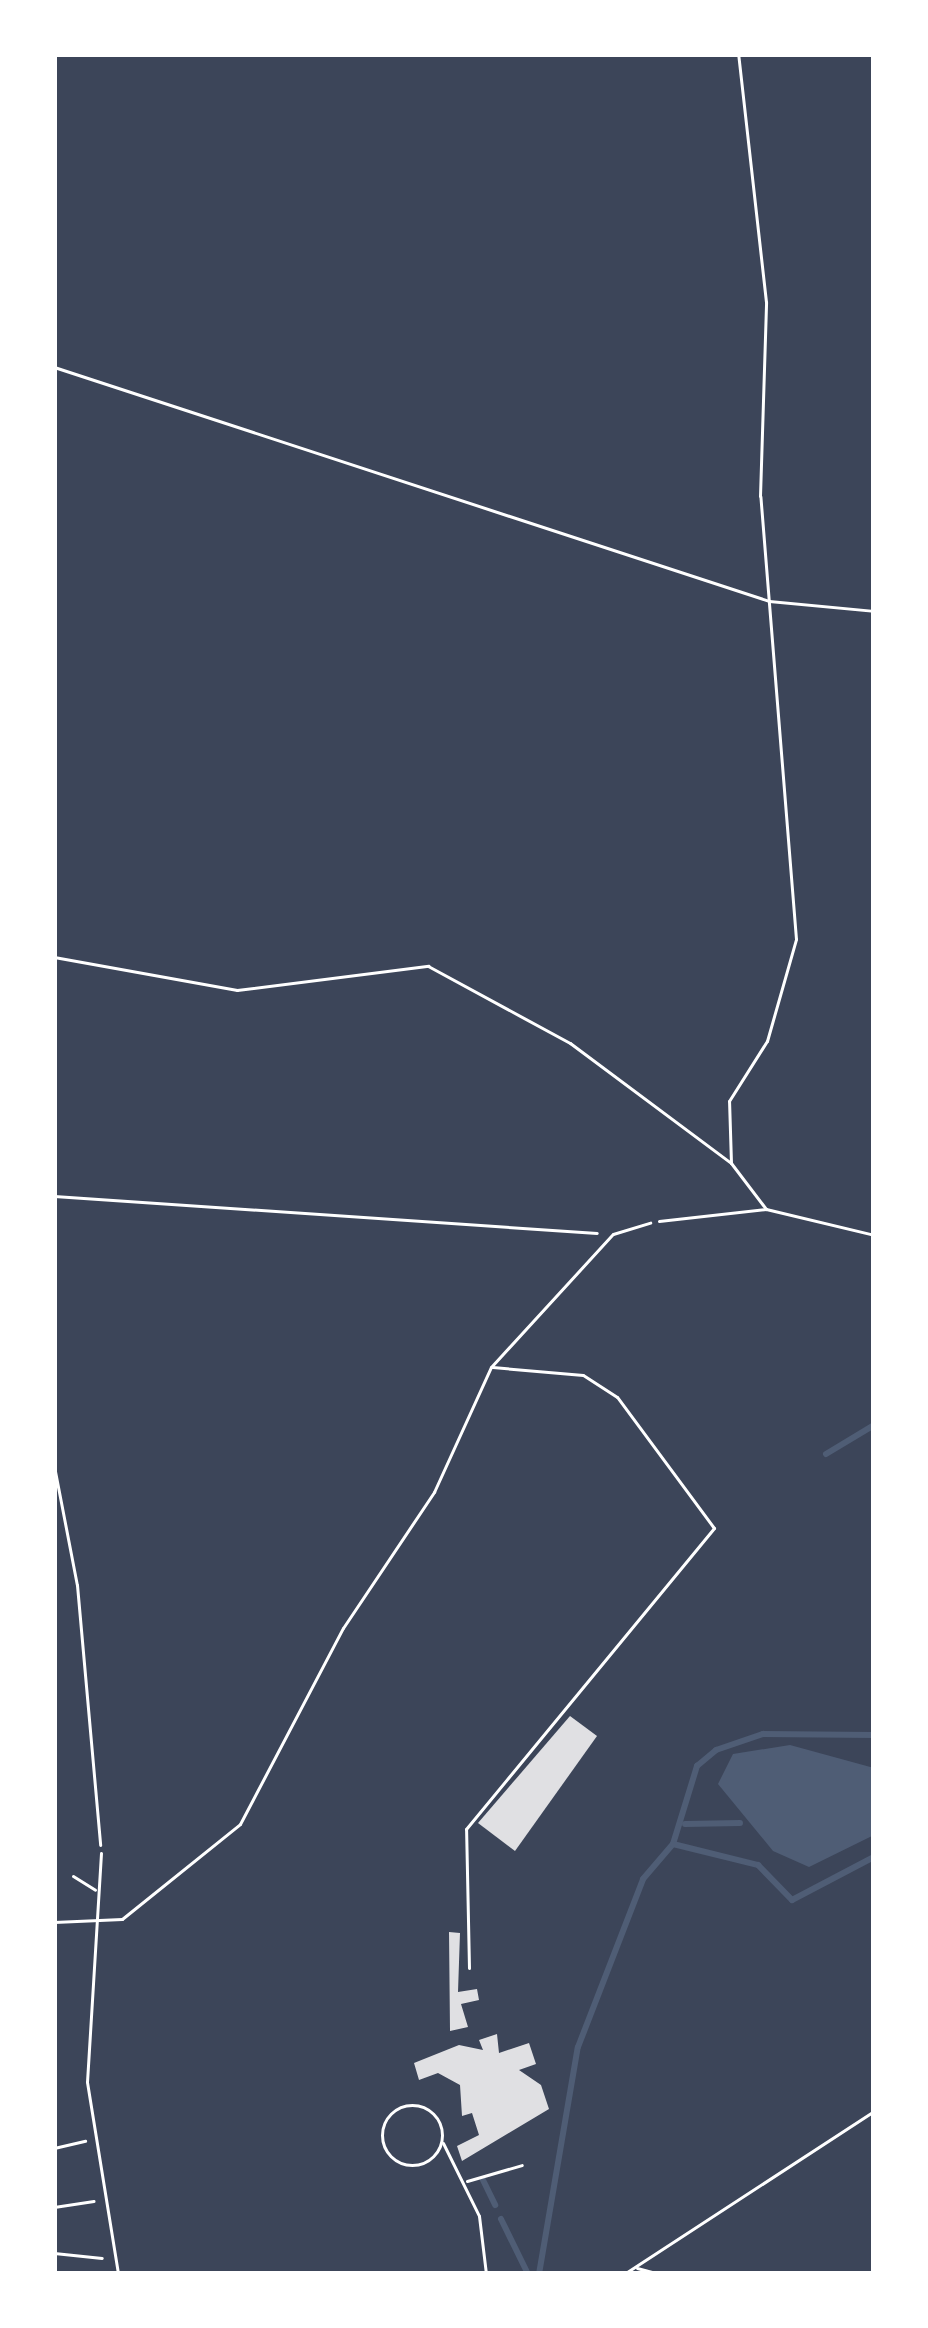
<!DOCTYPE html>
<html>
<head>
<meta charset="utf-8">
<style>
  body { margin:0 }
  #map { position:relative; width:928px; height:2328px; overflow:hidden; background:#2d3142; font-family:Manrope,sans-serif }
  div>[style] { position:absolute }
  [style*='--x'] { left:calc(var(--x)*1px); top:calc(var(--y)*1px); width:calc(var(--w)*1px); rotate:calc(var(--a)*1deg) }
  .green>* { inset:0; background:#3c4559; transform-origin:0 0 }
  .water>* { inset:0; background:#4f5d75 }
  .stream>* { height:6px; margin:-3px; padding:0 3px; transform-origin:3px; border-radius:3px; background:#4f5d75 }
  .building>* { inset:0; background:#e0e0e3 }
  .path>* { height:3px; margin:-1.5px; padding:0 1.5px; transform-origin:1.5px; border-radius:1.5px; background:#fff }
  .service>* { height:3px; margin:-1.5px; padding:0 1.5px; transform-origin:1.5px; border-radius:1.5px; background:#fff }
  .service>.ring { margin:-1.5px; padding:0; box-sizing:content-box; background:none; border:3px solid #fff; border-radius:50% }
  span { translate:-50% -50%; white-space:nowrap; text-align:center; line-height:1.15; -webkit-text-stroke:12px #fff; paint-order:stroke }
  .frame { position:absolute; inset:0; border:57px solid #fff; pointer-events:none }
</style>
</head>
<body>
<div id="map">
  <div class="green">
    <i style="left:54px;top:54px;width:820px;height:2220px"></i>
  </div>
  <div class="water">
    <i style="clip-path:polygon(790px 1745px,874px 1768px,874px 1835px,809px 1867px,773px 1851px,718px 1784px,733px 1754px)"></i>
  </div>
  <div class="stream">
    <i style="--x:826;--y:1454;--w:56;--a:-31.1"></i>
    <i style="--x:685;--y:1824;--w:55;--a:-1"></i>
    <i style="--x:673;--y:1844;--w:82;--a:-72.9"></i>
    <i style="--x:697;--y:1766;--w:25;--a:-40"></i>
    <i style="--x:716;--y:1750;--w:50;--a:-18.8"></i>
    <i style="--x:763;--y:1734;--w:111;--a:0.5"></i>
    <i style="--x:483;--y:2180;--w:28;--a:64"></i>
    <i style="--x:501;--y:2219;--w:61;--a:63.9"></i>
    <i style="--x:539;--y:2274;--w:230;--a:-80.3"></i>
    <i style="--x:578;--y:2047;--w:180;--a:-68.8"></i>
    <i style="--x:643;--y:1879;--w:46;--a:-49.4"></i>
    <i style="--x:673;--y:1844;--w:88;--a:13.9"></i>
    <i style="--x:758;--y:1865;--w:49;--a:45.8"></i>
    <i style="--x:792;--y:1900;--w:93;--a:-27.7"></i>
  </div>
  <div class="building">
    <i style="clip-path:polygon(570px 1716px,597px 1736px,515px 1851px,478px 1823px)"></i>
    <i style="clip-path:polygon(449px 1932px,460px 1933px,458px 1992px,477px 1989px,479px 2000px,461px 2004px,468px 2027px,450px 2031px)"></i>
    <i style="clip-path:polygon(497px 2034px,499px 2053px,529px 2043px,536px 2064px,519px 2070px,541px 2085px,549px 2109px,462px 2161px,457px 2146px,479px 2135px,472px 2113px,462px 2116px,460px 2085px,438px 2073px,419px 2080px,414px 2063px,459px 2045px,483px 2050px,479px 2040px)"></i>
  </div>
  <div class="path">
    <i style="--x:54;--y:367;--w:752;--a:18.12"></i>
    <i style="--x:769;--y:601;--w:105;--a:5.4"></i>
    <i style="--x:54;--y:957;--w:186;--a:10.2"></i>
    <i style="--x:237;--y:990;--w:193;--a:-7.2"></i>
    <i style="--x:428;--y:966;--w:162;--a:28.5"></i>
    <i style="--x:570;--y:1043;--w:201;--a:36.7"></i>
    <i style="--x:731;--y:1163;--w:58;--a:52.7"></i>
    <i style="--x:731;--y:1163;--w:62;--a:-91.8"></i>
    <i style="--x:729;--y:1101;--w:71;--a:-57.7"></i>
    <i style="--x:767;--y:1041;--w:106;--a:-74.1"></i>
    <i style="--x:796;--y:939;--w:444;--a:-94.6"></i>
    <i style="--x:760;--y:496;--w:194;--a:-88.2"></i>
    <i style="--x:766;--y:302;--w:250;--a:-96.4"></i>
    <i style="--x:54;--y:1196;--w:544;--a:3.9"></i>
    <i style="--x:659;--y:1221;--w:108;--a:-6.4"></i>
    <i style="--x:766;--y:1209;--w:111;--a:13.5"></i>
    <i style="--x:54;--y:1466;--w:121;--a:79.1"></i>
    <i style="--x:77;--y:1585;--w:261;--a:84.9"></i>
    <i style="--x:54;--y:2148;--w:32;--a:-13"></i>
    <i style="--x:54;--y:2207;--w:40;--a:-8.5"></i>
    <i style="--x:54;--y:2253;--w:48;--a:5.9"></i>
  </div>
  <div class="service">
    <i style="--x:101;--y:1853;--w:229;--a:93.5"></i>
    <i style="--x:87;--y:2082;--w:194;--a:80.8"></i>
    <i style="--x:73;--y:1876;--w:26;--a:32"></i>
    <i style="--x:54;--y:1922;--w:68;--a:-2.5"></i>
    <i style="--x:122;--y:1919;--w:151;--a:-38.8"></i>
    <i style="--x:240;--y:1824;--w:221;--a:-62.3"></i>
    <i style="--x:343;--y:1628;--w:164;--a:-56.2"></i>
    <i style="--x:434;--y:1492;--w:137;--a:-65.5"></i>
    <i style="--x:491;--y:1367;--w:180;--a:-47.5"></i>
    <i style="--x:613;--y:1234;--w:39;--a:-17"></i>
    <i style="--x:469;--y:1968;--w:139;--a:-91.2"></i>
    <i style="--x:466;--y:1829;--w:390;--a:-50.5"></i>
    <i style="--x:714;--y:1528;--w:163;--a:-126.5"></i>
    <i style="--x:617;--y:1397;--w:40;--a:-147.1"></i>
    <i style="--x:583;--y:1375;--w:91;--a:-175"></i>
    <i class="ring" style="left:382px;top:2105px;width:57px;height:57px"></i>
    <i style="--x:443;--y:2143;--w:81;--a:63.7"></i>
    <i style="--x:479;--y:2216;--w:58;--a:83.1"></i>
    <i style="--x:467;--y:2181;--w:57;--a:-16.2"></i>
    <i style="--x:637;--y:2268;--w:23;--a:15"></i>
    <i style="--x:624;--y:2274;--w:298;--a:-33.1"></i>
  </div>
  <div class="frame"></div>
</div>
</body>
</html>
